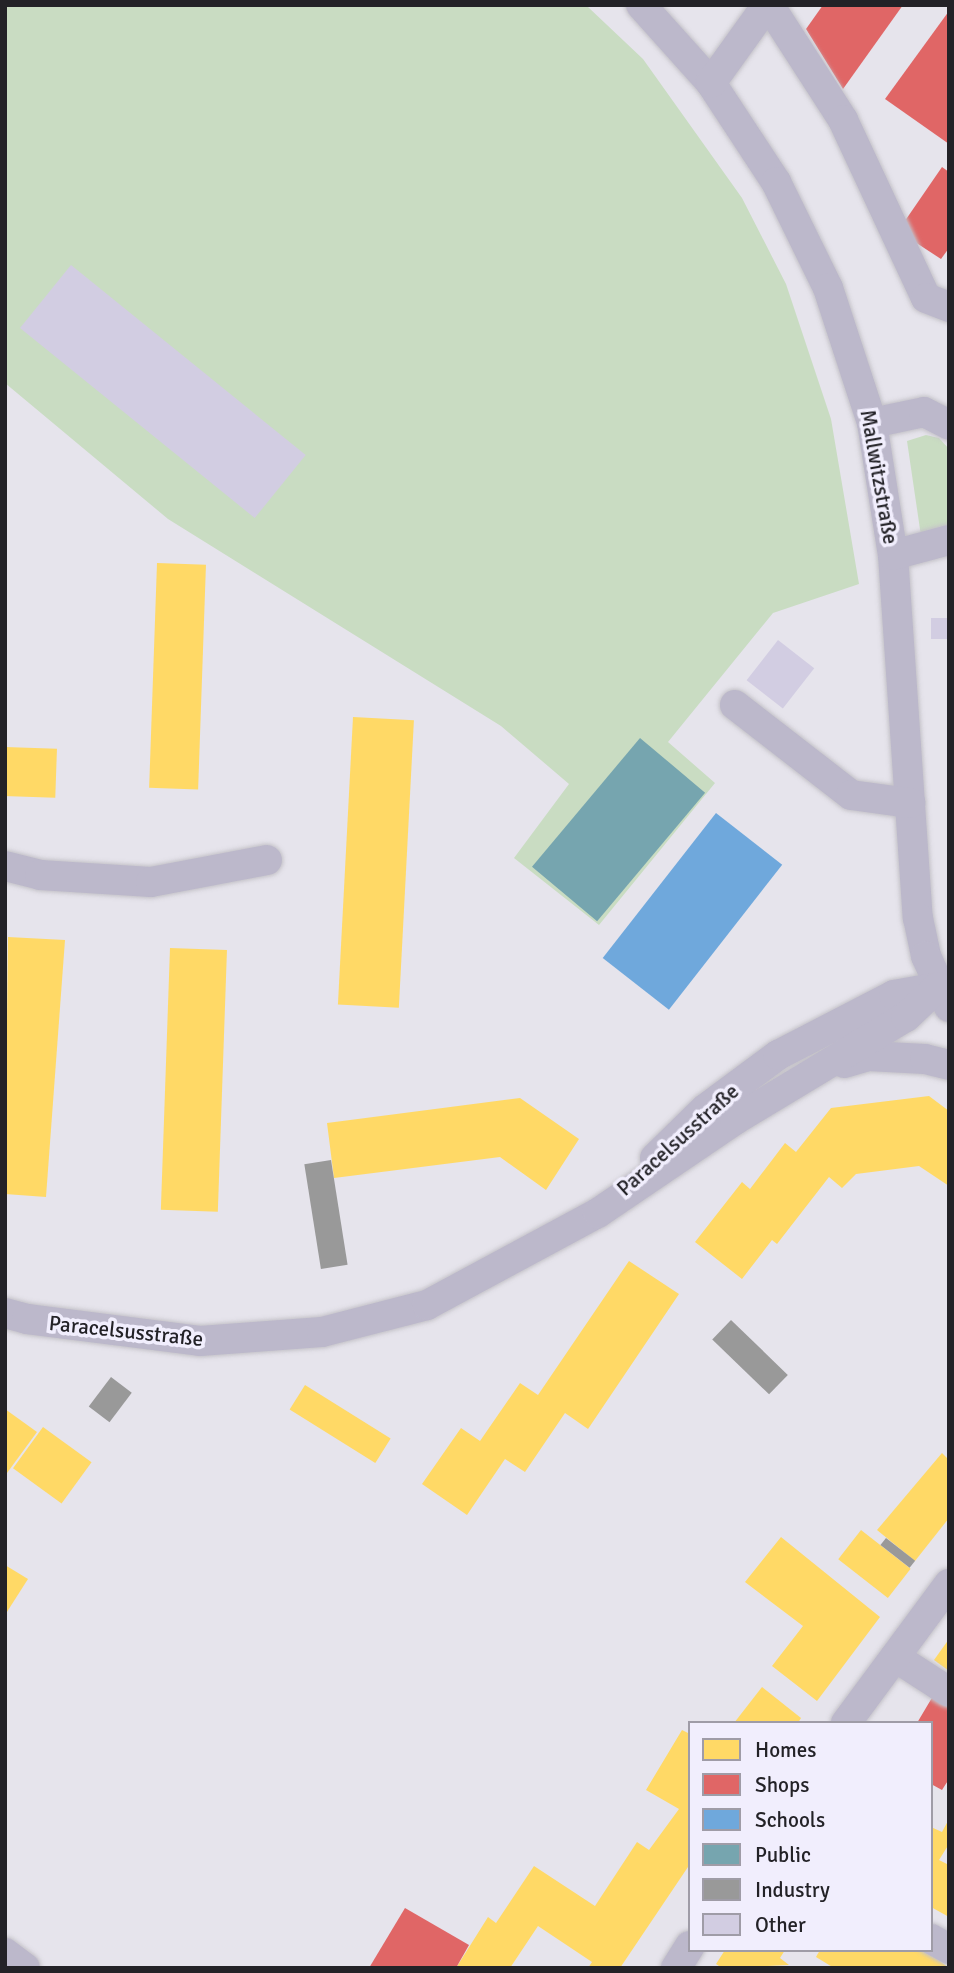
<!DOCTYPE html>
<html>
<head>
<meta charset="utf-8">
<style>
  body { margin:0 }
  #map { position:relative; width:954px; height:1973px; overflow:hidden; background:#e6e4ec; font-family:Signika,sans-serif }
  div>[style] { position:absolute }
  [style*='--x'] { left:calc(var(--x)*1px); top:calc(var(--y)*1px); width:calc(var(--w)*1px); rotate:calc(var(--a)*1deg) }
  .green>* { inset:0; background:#c9dcc2 }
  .homes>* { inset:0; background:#ffd966; transform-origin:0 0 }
  .shops>* { inset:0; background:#e06666 }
  .schools>* { inset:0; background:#6fa8dc; transform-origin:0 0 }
  .public>* { inset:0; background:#76a5af; transform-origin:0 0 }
  .industry>* { inset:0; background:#999; transform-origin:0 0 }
  .building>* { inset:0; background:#d2cde2; transform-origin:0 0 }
  .roads { filter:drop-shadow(0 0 2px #c4c2c8) drop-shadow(0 0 2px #c4c2c8) }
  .minor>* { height:30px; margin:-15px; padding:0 15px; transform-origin:15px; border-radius:15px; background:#bcb8cb }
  span { translate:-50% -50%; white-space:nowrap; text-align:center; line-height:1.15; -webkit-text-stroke:7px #f1eefd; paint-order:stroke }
  .street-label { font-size:21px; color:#232227 }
  .frame { position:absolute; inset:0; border:7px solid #232227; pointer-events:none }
  .legend { position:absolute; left:688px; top:1721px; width:245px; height:231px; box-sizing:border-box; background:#f1eefd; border:2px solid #9f9ca7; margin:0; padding:9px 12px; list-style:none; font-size:21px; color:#232227 }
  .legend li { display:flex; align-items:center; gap:14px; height:35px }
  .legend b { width:35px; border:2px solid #9f9ca7 }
</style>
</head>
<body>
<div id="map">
  <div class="green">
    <i style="clip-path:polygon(5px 5px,588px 7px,643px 59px,742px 198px,786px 284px,831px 419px,859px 584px,773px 613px,668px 742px,715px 783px,599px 925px,514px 858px,569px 784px,501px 726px,168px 519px,5px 383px)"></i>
    <i style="clip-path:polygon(926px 435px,939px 438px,949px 449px,949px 525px,921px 536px,907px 441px)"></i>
  </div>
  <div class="homes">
    <i style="left:157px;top:563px;width:49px;height:225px;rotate:2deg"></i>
    <i style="left:353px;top:717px;width:61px;height:288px;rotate:3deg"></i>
    <i style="left:5px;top:747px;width:52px;height:49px;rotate:2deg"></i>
    <i style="clip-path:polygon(8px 937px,65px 940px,46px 1197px,5px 1194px)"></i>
    <i style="left:170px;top:948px;width:57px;height:262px;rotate:2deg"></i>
    <i style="clip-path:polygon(929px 1096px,949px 1111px,949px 1186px,919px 1166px,856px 1174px,842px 1188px,829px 1177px,777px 1244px,772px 1240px,742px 1279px,695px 1242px,742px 1182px,750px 1189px,785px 1143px,796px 1152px,831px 1108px)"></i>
    <i style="clip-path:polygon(520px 1098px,579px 1139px,546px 1190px,500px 1157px,334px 1178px,327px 1123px)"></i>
    <i style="clip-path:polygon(629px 1261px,679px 1294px,588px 1429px,565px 1413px,525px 1472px,505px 1459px,467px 1515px,422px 1484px,461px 1428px,480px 1441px,520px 1383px,538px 1395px)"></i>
    <i style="left:305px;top:1385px;width:101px;height:29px;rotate:32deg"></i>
    <i style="clip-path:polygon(5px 1409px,37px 1432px,7px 1473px,5px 1472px)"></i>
    <i style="left:43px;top:1427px;width:60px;height:51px;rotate:36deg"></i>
    <i style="clip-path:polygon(942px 1453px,949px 1460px,949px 1518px,915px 1561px,877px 1530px)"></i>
    <i style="left:861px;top:1530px;width:63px;height:37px;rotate:38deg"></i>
    <i style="clip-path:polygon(781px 1537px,880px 1617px,817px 1701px,772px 1666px,803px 1626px,745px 1582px)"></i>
    <i style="clip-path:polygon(5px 1565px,28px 1579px,5px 1615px)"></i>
    <i style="clip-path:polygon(949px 1639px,949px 1671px,934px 1660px)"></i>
    <i style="clip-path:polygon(762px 1687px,801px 1718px,798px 1723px,734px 1723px)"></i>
    <i style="clip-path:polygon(682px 1730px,690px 1734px,690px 1864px,620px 1968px,588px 1968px,592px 1962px,538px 1926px,510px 1968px,456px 1968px,488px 1917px,496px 1923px,534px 1866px,595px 1906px,637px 1842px,649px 1850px,679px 1809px,646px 1790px)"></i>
    <i style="clip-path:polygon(949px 1819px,949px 1844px,939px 1860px,949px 1865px,949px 1917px,931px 1907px,931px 1827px,942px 1832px)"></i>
    <i style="clip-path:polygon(725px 1950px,785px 1950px,780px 1958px,789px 1965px,722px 1968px,716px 1964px)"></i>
    <i style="clip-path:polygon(820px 1950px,925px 1950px,949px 1968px,834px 1968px,816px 1957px)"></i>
  </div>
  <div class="shops">
    <i style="clip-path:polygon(823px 5px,903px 5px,843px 89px,806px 29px)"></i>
    <i style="clip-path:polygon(949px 11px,949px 144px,885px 99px)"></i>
    <i style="clip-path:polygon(942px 167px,949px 172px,949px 248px,941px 259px,898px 231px)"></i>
    <i style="clip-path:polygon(933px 1696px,949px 1706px,949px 1779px,942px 1790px,931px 1784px,931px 1723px,917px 1723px)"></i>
    <i style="clip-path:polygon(405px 1908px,469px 1945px,456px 1968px,369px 1968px)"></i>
  </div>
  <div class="schools">
    <i style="left:716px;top:813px;width:84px;height:184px;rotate:38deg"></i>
  </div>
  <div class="public">
    <i style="left:640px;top:738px;width:85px;height:168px;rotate:40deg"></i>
  </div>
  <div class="industry">
    <i style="left:331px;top:1160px;width:106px;height:27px;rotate:81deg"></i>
    <i style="left:731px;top:1320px;width:79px;height:27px;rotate:44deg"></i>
    <i style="left:111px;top:1377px;width:26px;height:37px;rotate:37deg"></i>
    <i style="left:886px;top:1538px;width:37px;height:9px;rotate:38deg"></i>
  </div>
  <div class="building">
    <i style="left:71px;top:265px;width:302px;height:81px;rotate:39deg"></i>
    <i style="left:949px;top:618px;width:21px;height:18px;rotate:90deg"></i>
    <i style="left:778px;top:640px;width:46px;height:51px;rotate:38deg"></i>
  </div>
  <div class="roads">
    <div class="minor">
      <i style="--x:641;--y:5;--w:105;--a:48.1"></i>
      <i style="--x:711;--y:83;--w:118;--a:56.7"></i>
      <i style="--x:776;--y:182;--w:118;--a:63.9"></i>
      <i style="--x:828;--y:288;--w:142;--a:71.9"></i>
      <i style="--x:872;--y:423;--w:134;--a:81"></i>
      <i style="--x:893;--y:555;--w:364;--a:86.1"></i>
      <i style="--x:918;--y:918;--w:39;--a:78"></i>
      <i style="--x:926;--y:956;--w:56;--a:65.7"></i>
      <i style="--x:769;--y:5;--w:137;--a:57.2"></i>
      <i style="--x:843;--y:120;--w:196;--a:65"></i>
      <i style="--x:926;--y:298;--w:25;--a:21"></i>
      <i style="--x:711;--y:83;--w:96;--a:-54.3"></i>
      <i style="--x:872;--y:423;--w:53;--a:-11.9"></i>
      <i style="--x:924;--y:412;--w:28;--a:27"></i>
      <i style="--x:893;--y:555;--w:58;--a:-15"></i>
      <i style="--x:735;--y:705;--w:147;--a:37.8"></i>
      <i style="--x:851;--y:795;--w:60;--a:7.7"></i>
      <i style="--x:5;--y:866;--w:36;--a:14"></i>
      <i style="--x:40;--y:875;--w:111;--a:3.6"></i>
      <i style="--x:151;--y:882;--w:118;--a:-10.7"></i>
      <i style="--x:844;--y:1063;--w:25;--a:-16"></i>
      <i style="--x:868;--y:1056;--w:57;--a:3"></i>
      <i style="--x:925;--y:1059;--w:25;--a:14"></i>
      <i style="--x:655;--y:1158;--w:70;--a:-44.4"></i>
      <i style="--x:705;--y:1109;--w:91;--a:-36.5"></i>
      <i style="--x:778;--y:1055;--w:131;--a:-27.3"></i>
      <i style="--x:894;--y:995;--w:45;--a:-10.3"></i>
      <i style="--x:5;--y:1313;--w:23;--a:15"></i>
      <i style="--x:27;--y:1319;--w:174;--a:7.2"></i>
      <i style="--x:200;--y:1341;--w:122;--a:-4.2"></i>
      <i style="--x:322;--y:1332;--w:108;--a:-14.4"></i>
      <i style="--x:427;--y:1305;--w:194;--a:-28.3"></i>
      <i style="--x:598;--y:1213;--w:166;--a:-34.2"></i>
      <i style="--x:735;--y:1120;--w:200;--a:-31.1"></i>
      <i style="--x:906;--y:1017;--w:44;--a:-43.2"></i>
      <i style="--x:895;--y:1657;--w:64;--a:32.9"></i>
      <i style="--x:846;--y:1723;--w:173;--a:-53.5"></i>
      <i style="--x:931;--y:1939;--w:21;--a:29"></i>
      <i style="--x:5;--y:1953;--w:25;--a:37"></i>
      <i style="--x:676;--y:1968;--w:26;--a:-58"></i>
    </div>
  </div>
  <div class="street-label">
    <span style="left:879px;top:477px;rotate:80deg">Mallwitzstraße</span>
    <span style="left:678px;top:1140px;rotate:-42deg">Paracelsusstraße</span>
    <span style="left:126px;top:1331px;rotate:6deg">Paracelsusstraße</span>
  </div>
  <div class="frame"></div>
  <ul class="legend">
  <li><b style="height:19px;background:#ffd966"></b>Homes</li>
  <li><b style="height:19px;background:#e06666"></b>Shops</li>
  <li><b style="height:19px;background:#6fa8dc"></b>Schools</li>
  <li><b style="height:19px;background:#76a5af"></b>Public</li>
  <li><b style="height:19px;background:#999"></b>Industry</li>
  <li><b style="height:19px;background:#d2cde2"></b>Other</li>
  </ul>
</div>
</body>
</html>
